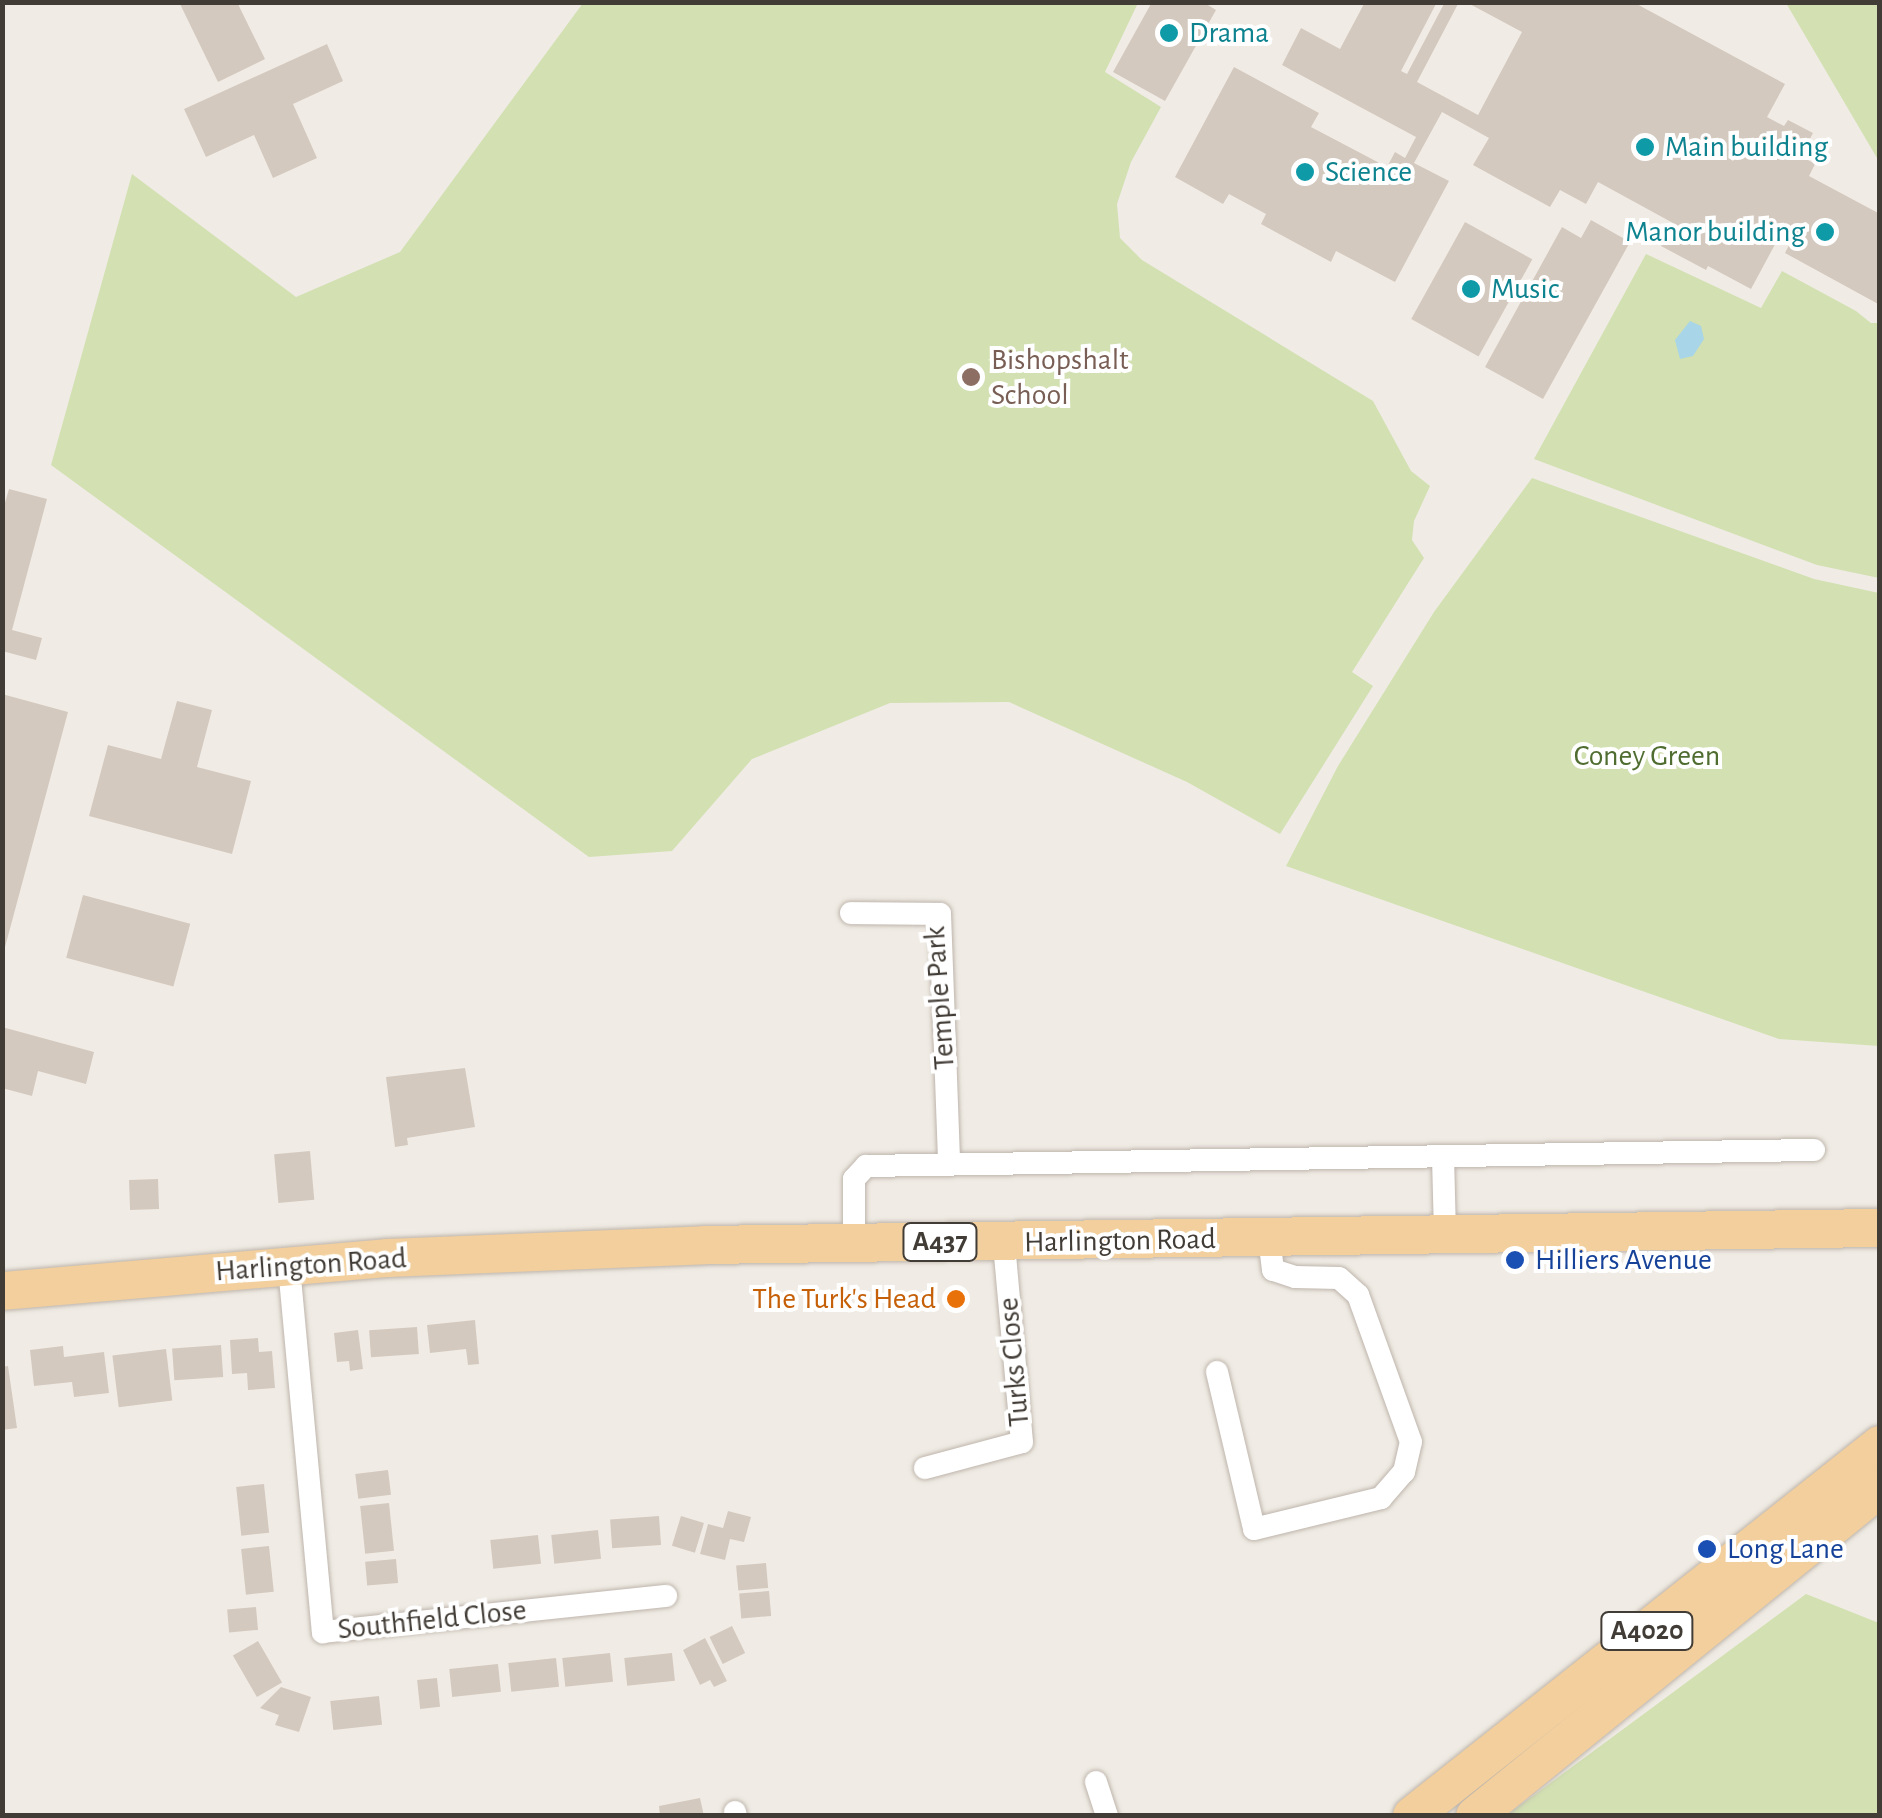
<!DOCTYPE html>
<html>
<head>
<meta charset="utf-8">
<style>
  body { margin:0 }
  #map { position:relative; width:1882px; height:1818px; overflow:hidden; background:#f0ece5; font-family:"Alegreya Sans",sans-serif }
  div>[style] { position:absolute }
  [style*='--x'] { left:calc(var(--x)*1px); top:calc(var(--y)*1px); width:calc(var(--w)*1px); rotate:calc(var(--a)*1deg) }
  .green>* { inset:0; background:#d2e0b2 }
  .water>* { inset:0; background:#a8d5e7 }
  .building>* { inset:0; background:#d4c9bf; transform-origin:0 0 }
  .roads { filter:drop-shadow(0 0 2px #beb5ac) drop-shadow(0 0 2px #beb5ac) }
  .minor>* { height:22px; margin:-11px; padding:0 11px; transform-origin:11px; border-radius:11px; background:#fff }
  .primary>* { height:38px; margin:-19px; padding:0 19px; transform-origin:19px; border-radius:19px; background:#f2cf9d }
  .dots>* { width:28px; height:28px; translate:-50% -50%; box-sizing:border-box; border:5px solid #fff; border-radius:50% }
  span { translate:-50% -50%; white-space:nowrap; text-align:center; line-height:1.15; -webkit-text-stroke:8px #fff; paint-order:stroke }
  .shield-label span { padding:2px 8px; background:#fff; border:2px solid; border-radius:8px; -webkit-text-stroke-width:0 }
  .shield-label { font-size:28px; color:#423c36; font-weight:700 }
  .culture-label { font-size:30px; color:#0d838f }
  .left { translate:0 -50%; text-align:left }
  .right { translate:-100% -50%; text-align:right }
  .education-label { font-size:30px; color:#785e54 }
  .park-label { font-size:30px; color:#4f6d30 }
  .street-label { font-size:30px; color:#423c36 }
  .transit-label { font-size:30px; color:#164399 }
  .food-label { font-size:30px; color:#c56008 }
  .frame { position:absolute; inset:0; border:5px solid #423c36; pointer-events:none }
</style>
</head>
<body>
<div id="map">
  <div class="green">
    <i style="clip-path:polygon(1138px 3px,1105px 72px,1161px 107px,1131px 162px,1117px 204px,1120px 238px,1142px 260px,1373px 401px,1411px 471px,1430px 486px,1414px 521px,1412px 540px,1424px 558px,1352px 672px,1373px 686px,1280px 834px,1187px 782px,1009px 702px,890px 703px,752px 759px,672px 851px,589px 857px,51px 465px,132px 174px,296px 297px,400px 252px,583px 3px)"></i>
    <i style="clip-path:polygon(1786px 3px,1879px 3px,1879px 160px,1877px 158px)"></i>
    <i style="clip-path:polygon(1646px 254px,1761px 308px,1782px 271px,1856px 311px,1871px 323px,1879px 323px,1879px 578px,1817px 565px,1534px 459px)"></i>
    <i style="clip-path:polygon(1532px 478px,1814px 579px,1879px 593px,1879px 1046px,1779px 1039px,1286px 866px,1338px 766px,1434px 612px)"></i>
    <i style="clip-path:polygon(1806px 1594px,1879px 1623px,1879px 1815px,1507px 1815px)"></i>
  </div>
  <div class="water">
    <i style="clip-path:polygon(1690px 321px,1701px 326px,1704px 339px,1693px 356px,1680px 359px,1675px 340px)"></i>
  </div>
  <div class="building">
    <i style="clip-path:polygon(179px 2px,237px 2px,265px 59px,218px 82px)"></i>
    <i style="clip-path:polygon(1152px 2px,1203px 2px,1216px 10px,1165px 101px,1113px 72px)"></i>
    <i style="clip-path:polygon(1365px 2px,1437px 2px,1401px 71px,1407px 74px,1445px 2px,1459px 2px,1417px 82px,1478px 115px,1522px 32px,1466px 2px,1633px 2px,1785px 84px,1767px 117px,1784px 126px,1788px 120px,1813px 133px,1801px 156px,1815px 164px,1809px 176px,1880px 214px,1880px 305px,1785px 253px,1790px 243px,1779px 237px,1751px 289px,1708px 266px,1706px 270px,1661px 246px,1673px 223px,1598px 182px,1586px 204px,1560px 190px,1550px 207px,1473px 165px,1489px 138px,1442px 112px,1414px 163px,1449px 181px,1395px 282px,1336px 251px,1331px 262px,1261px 224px,1266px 214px,1229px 194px,1223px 204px,1175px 177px,1234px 67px,1319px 113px,1311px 127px,1387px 167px,1395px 152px,1405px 158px,1416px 137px,1282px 65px,1301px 28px,1340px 49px)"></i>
    <i style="clip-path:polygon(327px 44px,343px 81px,293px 104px,317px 158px,273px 178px,254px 135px,206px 157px,184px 109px)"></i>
    <i style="clip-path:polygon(1591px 220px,1630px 242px,1543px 399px,1485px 367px,1562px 227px,1581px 238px)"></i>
    <i style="left:1465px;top:222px;width:77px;height:111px;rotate:29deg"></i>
    <i style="clip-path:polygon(9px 489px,47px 499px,12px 630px,42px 638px,36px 660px,2px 651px,2px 513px)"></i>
    <i style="clip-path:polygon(2px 694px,68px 712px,4px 951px,2px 951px)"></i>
    <i style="clip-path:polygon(177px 701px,212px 710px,197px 767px,251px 781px,232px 854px,89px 816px,108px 745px,161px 759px)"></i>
    <i style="left:83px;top:895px;width:111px;height:65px;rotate:15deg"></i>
    <i style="clip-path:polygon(2px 1027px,94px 1052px,86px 1084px,38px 1071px,32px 1096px,2px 1088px)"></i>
    <i style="clip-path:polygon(465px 1068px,475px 1127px,407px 1138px,408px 1145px,395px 1147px,386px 1077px)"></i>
    <i style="left:310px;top:1151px;width:49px;height:36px;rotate:85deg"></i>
    <i style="left:158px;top:1179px;width:30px;height:29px;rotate:88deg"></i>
    <i style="clip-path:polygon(475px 1320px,479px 1364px,468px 1365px,466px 1349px,430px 1353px,427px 1325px)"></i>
    <i style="left:417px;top:1327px;width:27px;height:48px;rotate:86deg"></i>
    <i style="clip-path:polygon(358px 1330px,363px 1369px,350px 1371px,349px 1361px,337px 1362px,334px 1333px)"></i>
    <i style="clip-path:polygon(258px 1338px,259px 1352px,272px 1351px,275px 1388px,248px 1390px,247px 1373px,232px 1374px,230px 1340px)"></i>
    <i style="left:221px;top:1345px;width:32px;height:49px;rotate:86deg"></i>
    <i style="clip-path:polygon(63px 1346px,64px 1357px,104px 1352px,109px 1393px,74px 1397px,72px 1382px,34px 1386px,30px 1350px)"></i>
    <i style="left:166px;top:1349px;width:52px;height:54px;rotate:83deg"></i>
    <i style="clip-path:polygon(8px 1366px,17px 1428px,2px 1430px,2px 1367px)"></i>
    <i style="left:388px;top:1470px;width:25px;height:33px;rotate:83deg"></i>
    <i style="left:264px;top:1484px;width:49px;height:28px;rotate:84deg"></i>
    <i style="left:389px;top:1503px;width:48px;height:29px;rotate:84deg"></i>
    <i style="clip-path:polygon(728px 1511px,751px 1517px,744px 1542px,730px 1539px,725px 1560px,700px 1554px,708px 1524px,723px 1528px)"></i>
    <i style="left:659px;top:1516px;width:29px;height:49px;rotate:86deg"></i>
    <i style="left:681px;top:1516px;width:24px;height:31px;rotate:17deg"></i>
    <i style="left:598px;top:1530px;width:29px;height:47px;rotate:84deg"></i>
    <i style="left:538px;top:1535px;width:29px;height:48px;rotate:84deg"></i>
    <i style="left:269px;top:1546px;width:46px;height:28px;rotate:84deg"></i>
    <i style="left:396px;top:1559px;width:24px;height:31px;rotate:85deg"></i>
    <i style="left:766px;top:1563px;width:25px;height:30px;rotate:85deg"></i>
    <i style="left:769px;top:1591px;width:25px;height:30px;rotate:85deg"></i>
    <i style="left:256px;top:1607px;width:23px;height:29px;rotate:85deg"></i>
    <i style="left:732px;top:1626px;width:30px;height:25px;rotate:64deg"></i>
    <i style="clip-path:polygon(705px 1638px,727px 1681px,714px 1687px,710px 1680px,700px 1685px,683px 1650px)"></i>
    <i style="left:258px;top:1641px;width:48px;height:29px;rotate:60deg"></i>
    <i style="left:610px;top:1653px;width:29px;height:48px;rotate:84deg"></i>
    <i style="left:672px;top:1653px;width:28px;height:48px;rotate:84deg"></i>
    <i style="left:556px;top:1658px;width:29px;height:48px;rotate:84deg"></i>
    <i style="left:498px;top:1664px;width:28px;height:49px;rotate:84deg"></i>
    <i style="left:437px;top:1678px;width:29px;height:20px;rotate:84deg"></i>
    <i style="clip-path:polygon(281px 1687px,311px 1697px,299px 1732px,275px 1725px,279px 1715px,260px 1708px)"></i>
    <i style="left:379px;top:1696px;width:29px;height:49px;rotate:84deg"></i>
    <i style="clip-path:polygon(700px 1798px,704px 1816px,660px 1816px,659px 1806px)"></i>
  </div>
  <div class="roads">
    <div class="minor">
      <i style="--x:851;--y:913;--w:89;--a:0.6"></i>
      <i style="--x:940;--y:914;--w:251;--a:87.9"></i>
      <i style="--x:1443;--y:1157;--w:76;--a:88.5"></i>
      <i style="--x:854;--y:1242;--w:63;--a:-90"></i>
      <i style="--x:854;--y:1179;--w:18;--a:-47"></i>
      <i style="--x:866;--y:1166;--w:948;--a:-0.97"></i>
      <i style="--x:289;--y:1267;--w:367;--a:84.7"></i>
      <i style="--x:323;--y:1632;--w:345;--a:-6"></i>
      <i style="--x:1217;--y:1372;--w:161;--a:76.7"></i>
      <i style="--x:1254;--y:1529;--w:131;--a:-13.7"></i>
      <i style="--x:1381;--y:1498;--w:35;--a:-49"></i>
      <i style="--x:1404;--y:1472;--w:31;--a:-77"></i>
      <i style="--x:1411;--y:1442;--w:156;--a:-109.8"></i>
      <i style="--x:1358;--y:1295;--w:25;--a:-138"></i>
      <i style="--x:1339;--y:1278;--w:44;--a:-178.7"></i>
      <i style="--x:1295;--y:1277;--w:23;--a:-162"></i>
      <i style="--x:1273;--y:1270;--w:32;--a:-97"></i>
      <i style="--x:925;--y:1468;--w:100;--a:-15"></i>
      <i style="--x:1022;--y:1442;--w:200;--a:-95.2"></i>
      <i style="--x:1096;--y:1782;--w:36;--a:72"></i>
      <i style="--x:735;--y:1812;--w:4;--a:76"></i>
    </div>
    <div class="primary">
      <i style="--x:2;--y:1291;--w:387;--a:-4.9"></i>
      <i style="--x:388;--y:1258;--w:317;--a:-2.3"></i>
      <i style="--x:705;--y:1245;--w:1175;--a:-0.83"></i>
      <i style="--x:1412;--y:1816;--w:597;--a:-38.41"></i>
      <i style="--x:1475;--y:1816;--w:521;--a:-39"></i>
    </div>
  </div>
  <div class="dots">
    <i style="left:1169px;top:33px;background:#0f9aa8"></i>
    <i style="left:1645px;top:147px;background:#0f9aa8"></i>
    <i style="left:1305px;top:172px;background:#0f9aa8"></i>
    <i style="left:1825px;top:232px;background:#0f9aa8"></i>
    <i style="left:1471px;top:289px;background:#0f9aa8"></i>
    <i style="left:971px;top:377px;background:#8d6e63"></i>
    <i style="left:1515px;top:1260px;background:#1a4fb4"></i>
    <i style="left:956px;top:1299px;background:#e8710a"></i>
    <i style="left:1707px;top:1549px;background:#1a4fb4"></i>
  </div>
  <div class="shield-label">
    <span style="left:940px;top:1242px">A437</span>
    <span style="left:1647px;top:1631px">A4020</span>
  </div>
  <div class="culture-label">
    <span class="left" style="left:1189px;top:33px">Drama</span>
    <span class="left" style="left:1665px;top:147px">Main building</span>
    <span class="left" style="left:1325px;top:172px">Science</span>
    <span class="right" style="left:1805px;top:232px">Manor building</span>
    <span class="left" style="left:1491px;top:289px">Music</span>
  </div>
  <div class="education-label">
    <span class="left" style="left:991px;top:377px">Bishopshalt<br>School</span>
  </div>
  <div class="park-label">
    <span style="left:1647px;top:756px">Coney Green</span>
  </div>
  <div class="street-label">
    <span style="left:940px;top:998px;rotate:-94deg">Temple Park</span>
    <span style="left:1120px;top:1241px;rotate:-1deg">Harlington Road</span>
    <span style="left:311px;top:1265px;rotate:-4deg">Harlington Road</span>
    <span style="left:1014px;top:1362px;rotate:-95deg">Turks Close</span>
    <span style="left:432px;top:1620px;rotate:-6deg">Southfield Close</span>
  </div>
  <div class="transit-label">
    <span class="left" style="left:1535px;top:1260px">Hilliers Avenue</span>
    <span class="left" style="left:1727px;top:1549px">Long Lane</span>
  </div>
  <div class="food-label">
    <span class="right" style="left:936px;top:1299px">The Turk's Head</span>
  </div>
  <div class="frame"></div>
</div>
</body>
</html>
